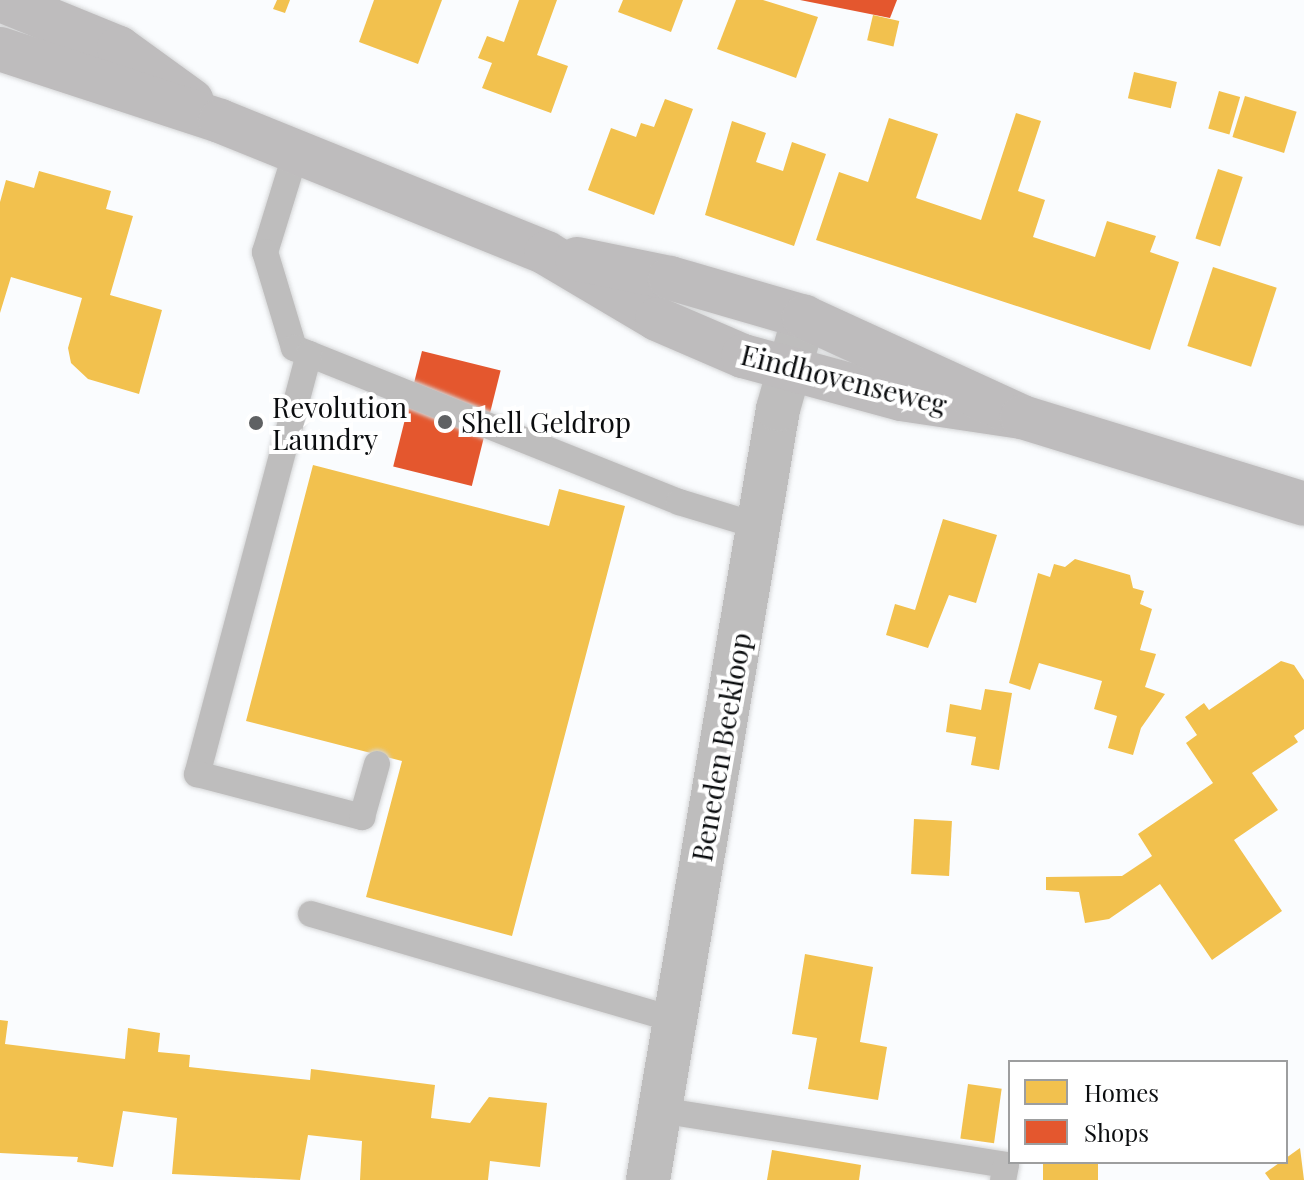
<!DOCTYPE html>
<html>
<head>
<meta charset="utf-8">
<style>
  body { margin:0 }
  #map { position:relative; width:1304px; height:1180px; overflow:hidden; background:#fafcfe; font-family:"Playfair Display",serif }
  div>[style] { position:absolute }
  [style*='--x'] { left:calc(var(--x)*1px); top:calc(var(--y)*1px); width:calc(var(--w)*1px); rotate:calc(var(--a)*1deg) }
  .homes>* { inset:0; background:#f2c14e; transform-origin:0 0 }
  .shops>* { inset:0; background:#e4572e; transform-origin:0 0 }
  .roads { filter:drop-shadow(0 0 2px #d5d6d7) drop-shadow(0 0 2px #d5d6d7) }
  .lane>* { height:26px; margin:-13px; padding:0 13px; transform-origin:13px; border-radius:13px; background:#bebdbd }
  .street>* { height:44px; margin:-22px; padding:0 22px; transform-origin:22px; border-radius:22px; background:#bebdbd }
  .secondary>* { height:44px; margin:-22px; padding:0 22px; transform-origin:22px; border-radius:22px; background:#bebcbd }
  .dots>* { width:22px; height:22px; translate:-50% -50%; box-sizing:border-box; border:4px solid #fff; border-radius:50% }
  span { translate:-50% -50%; white-space:nowrap; text-align:center; line-height:1.15; -webkit-text-stroke:8px #fff; paint-order:stroke }
  .street-label { font-size:28px; color:#0b0d0f }
  .poi-label { font-size:28px; color:#0b0d0f }
  .left { translate:0 -50%; text-align:left }
  .legend { position:absolute; left:1008px; top:1060px; width:280px; height:104px; box-sizing:border-box; background:#fff; border:2px solid #9d9e9f; margin:0; padding:10px 14px; list-style:none; font-size:24px; color:#0b0d0f }
  .legend li { display:flex; align-items:center; gap:16px; height:40px }
  .legend b { width:40px; border:2px solid #9d9e9f }
</style>
</head>
<body>
<div id="map">
  <div class="homes">
    <i style="clip-path:polygon(277px 0,290px 0,285px 13px,273px 9px)"></i>
    <i style="clip-path:polygon(374px 0,442px 0,418px 64px,359px 42px)"></i>
    <i style="clip-path:polygon(519px 0,557px 0,537px 55px,568px 66px,551px 113px,482px 88px,492px 63px,478px 58px,487px 36px,504px 42px)"></i>
    <i style="clip-path:polygon(623px 0,683px 0,671px 32px,618px 12px)"></i>
    <i style="clip-path:polygon(736px 0,763px 0,818px 17px,796px 78px,717px 49px)"></i>
    <i style="left:873px;top:15px;width:27px;height:26px;rotate:13deg"></i>
    <i style="left:1134px;top:72px;width:44px;height:27px;rotate:13deg"></i>
    <i style="left:1219px;top:91px;width:22px;height:39px;rotate:16deg"></i>
    <i style="left:1245px;top:96px;width:54px;height:43px;rotate:17deg"></i>
    <i style="clip-path:polygon(665px 99px,693px 109px,654px 215px,588px 190px,611px 128px,636px 137px,641px 123px,654px 127px)"></i>
    <i style="clip-path:polygon(1016px 113px,1041px 121px,1018px 191px,1045px 200px,1033px 237px,1095px 257px,1107px 221px,1156px 236px,1150px 252px,1179px 262px,1150px 350px,816px 240px,839px 172px,868px 182px,889px 118px,938px 134px,916px 198px,981px 220px)"></i>
    <i style="clip-path:polygon(732px 121px,766px 133px,756px 162px,783px 171px,792px 142px,826px 154px,794px 246px,705px 215px)"></i>
    <i style="left:1218px;top:169px;width:26px;height:73px;rotate:18deg"></i>
    <i style="clip-path:polygon(39px 171px,111px 191px,106px 209px,133px 216px,110px 295px,162px 310px,139px 394px,88px 379px,71px 363px,68px 348px,82px 298px,11px 277px,0 313px,0 202px,6px 180px,34px 188px)"></i>
    <i style="left:1213px;top:267px;width:67px;height:83px;rotate:18deg"></i>
    <i style="clip-path:polygon(313px 465px,549px 526px,559px 489px,625px 506px,512px 936px,366px 897px,402px 761px,246px 721px)"></i>
    <i style="clip-path:polygon(943px 519px,997px 535px,976px 603px,949px 595px,928px 648px,886px 635px,895px 604px,915px 610px)"></i>
    <i style="clip-path:polygon(1075px 559px,1130px 575px,1133px 588px,1144px 591px,1140px 604px,1152px 609px,1140px 650px,1156px 654px,1145px 687px,1165px 694px,1141px 728px,1133px 755px,1108px 748px,1117px 716px,1094px 709px,1102px 681px,1039px 663px,1030px 690px,1009px 683px,1038px 573px,1050px 577px,1054px 564px,1065px 567px)"></i>
    <i style="clip-path:polygon(1281px 661px,1294px 665px,1304px 680px,1304px 729px,1294px 736px,1298px 742px,1252px 773px,1278px 810px,1234px 840px,1282px 911px,1212px 960px,1160px 884px,1109px 919px,1085px 923px,1079px 892px,1046px 890px,1046px 877px,1122px 876px,1152px 856px,1138px 834px,1213px 783px,1186px 743px,1197px 735px,1185px 717px,1204px 703px,1209px 710px)"></i>
    <i style="clip-path:polygon(985px 689px,1012px 693px,999px 770px,971px 765px,976px 737px,946px 732px,950px 704px,981px 710px)"></i>
    <i style="left:914px;top:819px;width:38px;height:55px;rotate:3deg"></i>
    <i style="clip-path:polygon(805px 954px,873px 967px,860px 1042px,887px 1047px,878px 1100px,808px 1089px,817px 1038px,792px 1034px)"></i>
    <i style="clip-path:polygon(0 1020px,8px 1021px,5px 1044px,125px 1059px,128px 1028px,160px 1033px,158px 1052px,190px 1055px,189px 1067px,310px 1080px,311px 1069px,435px 1085px,431px 1118px,470px 1123px,489px 1097px,547px 1103px,540px 1167px,490px 1161px,488px 1180px,360px 1180px,362px 1141px,308px 1135px,300px 1180px,172px 1174px,177px 1118px,123px 1111px,113px 1167px,77px 1162px,78px 1157px,0 1153px)"></i>
    <i style="left:968px;top:1084px;width:34px;height:55px;rotate:8deg"></i>
    <i style="clip-path:polygon(1300px 1148px,1304px 1180px,1270px 1180px,1265px 1173px)"></i>
    <i style="clip-path:polygon(772px 1150px,861px 1165px,859px 1180px,767px 1180px)"></i>
    <i style="left:1043px;top:1162px;width:55px;height:18px"></i>
  </div>
  <div class="shops">
    <i style="clip-path:polygon(800px 0,897px 0,890px 18px)"></i>
    <i style="left:422px;top:351px;width:81px;height:119px;rotate:14deg"></i>
  </div>
  <div class="roads">
    <div class="lane">
      <i style="--x:296;--y:152;--w:105;--a:107.2"></i>
      <i style="--x:265;--y:252;--w:100;--a:73.2"></i>
      <i style="--x:294;--y:348;--w:415;--a:21.8"></i>
      <i style="--x:679;--y:502;--w:83;--a:16.9"></i>
      <i style="--x:309;--y:354;--w:435;--a:104.9"></i>
      <i style="--x:197;--y:774;--w:171;--a:14.6"></i>
      <i style="--x:362;--y:817;--w:55;--a:-74.2"></i>
      <i style="--x:311;--y:914;--w:379;--a:16.2"></i>
      <i style="--x:659;--y:1110;--w:351;--a:9"></i>
      <i style="--x:1006;--y:1165;--w:15;--a:101"></i>
    </div>
    <div class="street">
      <i style="--x:648;--y:1180;--w:782;--a:-80.43"></i>
      <i style="--x:778;--y:409;--w:96;--a:-74.2"></i>
    </div>
    <div class="secondary">
      <i style="--x:1;--y:0;--w:127;--a:22.1"></i>
      <i style="--x:119;--y:48;--w:90;--a:36"></i>
      <i style="--x:0;--y:49;--w:231;--a:18.1"></i>
      <i style="--x:220;--y:121;--w:352;--a:22"></i>
      <i style="--x:546;--y:253;--w:129;--a:30.7"></i>
      <i style="--x:657;--y:319;--w:94;--a:23.3"></i>
      <i style="--x:743;--y:356;--w:164;--a:15.2"></i>
      <i style="--x:901;--y:399;--w:122;--a:8.5"></i>
      <i style="--x:577;--y:259;--w:95;--a:11.5"></i>
      <i style="--x:670;--y:278;--w:140;--a:16.2"></i>
      <i style="--x:804;--y:317;--w:240;--a:24.6"></i>
      <i style="--x:1022;--y:417;--w:295;--a:17.1"></i>
    </div>
  </div>
  <div class="dots">
    <i style="left:445px;top:422px;background:#5f6163"></i>
    <i style="left:256px;top:423px;background:#5f6163"></i>
  </div>
  <div class="street-label">
    <span style="left:844px;top:379px;rotate:14deg">Eindhovenseweg</span>
    <span style="left:721px;top:747px;rotate:-80deg">Beneden Beekloop</span>
  </div>
  <div class="poi-label">
    <span class="left" style="left:272px;top:423px">Revolution<br>Laundry</span>
    <span class="left" style="left:461px;top:422px">Shell Geldrop</span>
  </div>
  <ul class="legend">
  <li><b style="height:22px;background:#f2c14e"></b>Homes</li>
  <li><b style="height:22px;background:#e4572e"></b>Shops</li>
  </ul>
</div>
</body>
</html>
